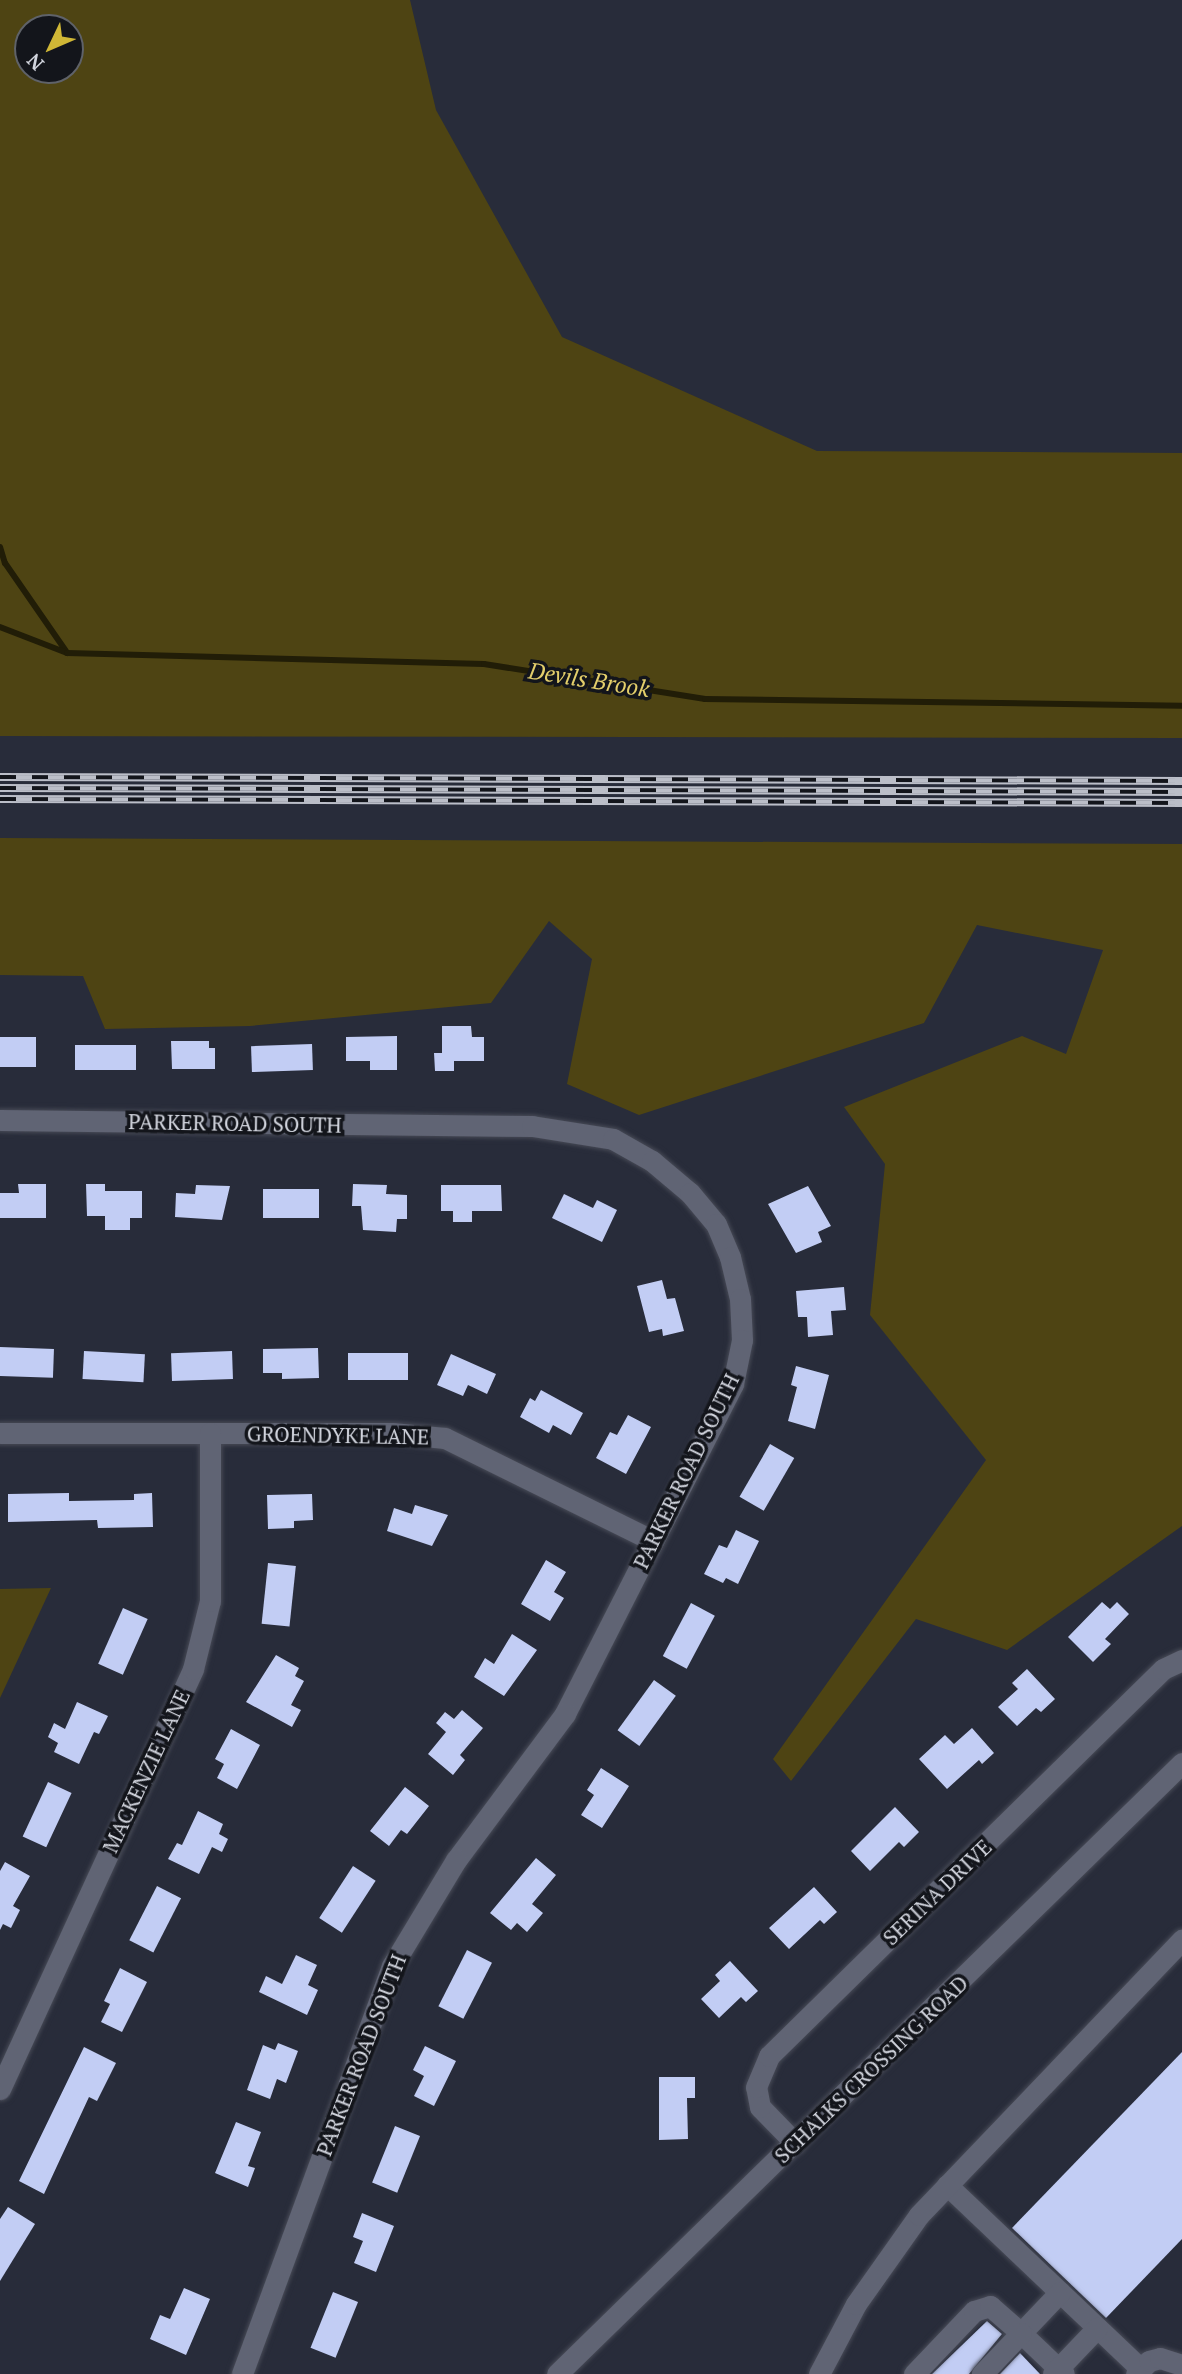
<!DOCTYPE html>
<html>
<head>
<meta charset="utf-8">
<style>
  body { margin:0 }
  #map { position:relative; width:1182px; height:2374px; overflow:hidden; background:#282c3a; font-family:"PT Serif",serif }
  div>[style] { position:absolute }
  [style*='--x'] { left:calc(var(--x)*1px); top:calc(var(--y)*1px); width:calc(var(--w)*1px); rotate:calc(var(--a)*1deg) }
  .green>* { inset:0; background:#4e4413 }
  .stream>* { height:6px; margin:-3px; padding:0 3px; transform-origin:3px; border-radius:3px; background:#211d07 }
  .building>* { inset:0; background:#c2cdf4; transform-origin:0 0 }
  .roads { filter:drop-shadow(0 0 2px #474a56) drop-shadow(0 0 2px #474a56) }
  .minor>* { height:21px; margin:-10.5px; padding:0 10.5px; transform-origin:10.5px; border-radius:10.5px; background:#606474 }
  .rail>* { height:8px; margin-top:-4px; transform-origin:0; background:repeating-linear-gradient(90deg,#13151b 0 16px,#bbbec8 0 32px); box-sizing:border-box; border-block:2px solid #bbbec8 }
  span { translate:-50% -50%; white-space:nowrap; text-align:center; line-height:1.15; -webkit-text-stroke:7px #13151b; paint-order:stroke }
  .street-label { font-size:21px; color:#d2d5de }
  .water-label { font-size:23px; color:#e3ce6b; font-style:italic }
  .north { position:absolute; left:14px; top:14px; width:70px; height:70px; box-sizing:border-box; background:#13151b; border:2px solid #5f6269; border-radius:50%; rotate:226deg; font-size:19px; font-weight:700; line-height:28px; text-align:center; color:#d2d5de }
  .north::after { content:''; display:block; margin:auto; width:24px; height:32px; background:#d0b736; clip-path:polygon(50% 0,100% 100%,50% 72%,0 100%) }
</style>
</head>
<body>
<div id="map">
  <div class="green">
    <i style="clip-path:polygon(evenodd,0 0,410px 0,436px 110px,562px 337px,817px 451px,1182px 453px,1182px 738px,0 736px,0 0,28px 28px,70px 28px,70px 70px,28px 70px,28px 28px)"></i>
    <i style="clip-path:polygon(0 838px,1182px 844px,1182px 1526px,1007px 1650px,916px 1619px,791px 1781px,773px 1759px,986px 1460px,870px 1315px,885px 1164px,844px 1107px,1022px 1036px,1066px 1054px,1103px 950px,977px 925px,924px 1023px,639px 1115px,567px 1084px,592px 959px,549px 921px,491px 1003px,250px 1026px,105px 1029px,83px 976px,0 975px)"></i>
    <i style="clip-path:polygon(51px 1588px,0 1698px,0 1589px)"></i>
  </div>
  <div class="stream">
    <i style="--x:0;--y:547;--w:17;--a:73"></i>
    <i style="--x:5;--y:563;--w:107;--a:55.3"></i>
    <i style="--x:0;--y:627;--w:72;--a:21.2"></i>
    <i style="--x:67;--y:653;--w:417;--a:1.5"></i>
    <i style="--x:484;--y:664;--w:224;--a:9"></i>
    <i style="--x:705;--y:699;--w:477;--a:0.8"></i>
  </div>
  <div class="building">
    <i style="clip-path:polygon(442px 1026px,471px 1026px,472px 1037px,484px 1037px,484px 1061px,454px 1061px,454px 1071px,435px 1071px,434px 1053px,442px 1053px)"></i>
    <i style="clip-path:polygon(397px 1036px,397px 1070px,370px 1070px,370px 1061px,346px 1061px,346px 1037px)"></i>
    <i style="left:0;top:1037px;width:36px;height:30px"></i>
    <i style="clip-path:polygon(171px 1041px,209px 1041px,209px 1048px,215px 1048px,215px 1069px,172px 1069px)"></i>
    <i style="left:312px;top:1044px;width:26px;height:61px;rotate:88deg"></i>
    <i style="left:75px;top:1045px;width:61px;height:25px"></i>
    <i style="clip-path:polygon(18px 1184px,46px 1184px,46px 1218px,0 1218px,0 1193px,19px 1193px)"></i>
    <i style="clip-path:polygon(86px 1184px,105px 1184px,105px 1191px,142px 1191px,142px 1218px,130px 1218px,130px 1230px,105px 1230px,105px 1216px,87px 1216px)"></i>
    <i style="clip-path:polygon(353px 1184px,387px 1185px,386px 1194px,407px 1195px,407px 1219px,397px 1219px,396px 1232px,363px 1230px,361px 1206px,352px 1206px)"></i>
    <i style="clip-path:polygon(196px 1185px,230px 1186px,222px 1220px,175px 1217px,176px 1193px,195px 1194px)"></i>
    <i style="clip-path:polygon(441px 1185px,501px 1185px,502px 1211px,472px 1211px,472px 1222px,453px 1222px,453px 1211px,441px 1211px)"></i>
    <i style="clip-path:polygon(808px 1186px,831px 1226px,818px 1232px,822px 1242px,796px 1253px,768px 1204px)"></i>
    <i style="left:319px;top:1189px;width:29px;height:56px;rotate:90deg"></i>
    <i style="clip-path:polygon(564px 1194px,593px 1208px,597px 1200px,617px 1210px,602px 1242px,552px 1218px)"></i>
    <i style="clip-path:polygon(662px 1280px,667px 1299px,675px 1298px,684px 1331px,663px 1336px,662px 1329px,649px 1332px,637px 1286px)"></i>
    <i style="clip-path:polygon(844px 1287px,846px 1310px,831px 1311px,833px 1335px,808px 1337px,807px 1317px,798px 1317px,796px 1291px)"></i>
    <i style="left:0;top:1347px;width:54px;height:29px;rotate:2deg"></i>
    <i style="clip-path:polygon(318px 1348px,319px 1378px,282px 1379px,282px 1373px,263px 1373px,263px 1349px)"></i>
    <i style="left:84px;top:1351px;width:61px;height:28px;rotate:3deg"></i>
    <i style="left:232px;top:1351px;width:28px;height:61px;rotate:88deg"></i>
    <i style="left:348px;top:1353px;width:60px;height:27px"></i>
    <i style="clip-path:polygon(451px 1354px,496px 1374px,487px 1394px,468px 1385px,463px 1396px,437px 1385px)"></i>
    <i style="clip-path:polygon(796px 1366px,829px 1375px,815px 1429px,788px 1421px,797px 1387px,791px 1385px)"></i>
    <i style="clip-path:polygon(541px 1390px,583px 1413px,571px 1435px,553px 1425px,549px 1433px,520px 1417px,530px 1398px,535px 1401px)"></i>
    <i style="clip-path:polygon(628px 1415px,651px 1427px,626px 1474px,596px 1458px,610px 1432px,617px 1435px)"></i>
    <i style="left:770px;top:1444px;width:28px;height:61px;rotate:30deg"></i>
    <i style="clip-path:polygon(69px 1493px,69px 1501px,134px 1500px,134px 1494px,152px 1493px,153px 1527px,98px 1528px,97px 1520px,8px 1522px,8px 1494px)"></i>
    <i style="clip-path:polygon(312px 1494px,313px 1520px,294px 1521px,294px 1528px,268px 1529px,267px 1495px)"></i>
    <i style="clip-path:polygon(415px 1505px,448px 1515px,432px 1546px,387px 1531px,394px 1508px,412px 1514px)"></i>
    <i style="clip-path:polygon(736px 1530px,759px 1541px,738px 1584px,726px 1578px,723px 1583px,704px 1574px,719px 1545px,727px 1548px)"></i>
    <i style="clip-path:polygon(546px 1560px,566px 1572px,554px 1592px,564px 1598px,550px 1621px,521px 1604px)"></i>
    <i style="left:268px;top:1563px;width:28px;height:61px;rotate:6deg"></i>
    <i style="clip-path:polygon(1102px 1602px,1110px 1609px,1117px 1602px,1129px 1614px,1105px 1639px,1111px 1644px,1093px 1662px,1068px 1637px)"></i>
    <i style="left:691px;top:1603px;width:27px;height:60px;rotate:28deg"></i>
    <i style="left:123px;top:1608px;width:27px;height:61px;rotate:24deg"></i>
    <i style="clip-path:polygon(512px 1634px,537px 1650px,504px 1696px,474px 1677px,485px 1658px,494px 1664px)"></i>
    <i style="clip-path:polygon(276px 1655px,299px 1668px,295px 1676px,304px 1681px,291px 1705px,301px 1710px,292px 1727px,246px 1702px)"></i>
    <i style="clip-path:polygon(1027px 1669px,1055px 1699px,1041px 1712px,1036px 1708px,1017px 1726px,998px 1707px,1018px 1689px,1012px 1683px)"></i>
    <i style="left:654px;top:1680px;width:27px;height:62px;rotate:36deg"></i>
    <i style="clip-path:polygon(77px 1702px,108px 1716px,99px 1734px,94px 1732px,79px 1764px,54px 1752px,58px 1743px,48px 1737px,54px 1723px,65px 1729px)"></i>
    <i style="clip-path:polygon(462px 1710px,483px 1728px,460px 1755px,465px 1760px,453px 1775px,428px 1754px,446px 1732px,436px 1723px,445px 1712px,454px 1719px)"></i>
    <i style="clip-path:polygon(972px 1728px,994px 1753px,982px 1764px,979px 1760px,947px 1789px,919px 1759px,945px 1735px,954px 1744px)"></i>
    <i style="clip-path:polygon(231px 1729px,260px 1745px,237px 1789px,217px 1778px,224px 1764px,215px 1759px)"></i>
    <i style="clip-path:polygon(601px 1768px,629px 1786px,602px 1828px,581px 1815px,594px 1795px,587px 1790px)"></i>
    <i style="left:48px;top:1782px;width:26px;height:60px;rotate:25deg"></i>
    <i style="clip-path:polygon(405px 1787px,429px 1806px,407px 1834px,401px 1830px,389px 1846px,370px 1831px)"></i>
    <i style="clip-path:polygon(895px 1807px,919px 1832px,904px 1847px,899px 1842px,870px 1871px,851px 1851px)"></i>
    <i style="clip-path:polygon(198px 1811px,223px 1824px,219px 1834px,228px 1839px,222px 1852px,212px 1847px,199px 1874px,168px 1859px,177px 1843px,182px 1845px)"></i>
    <i style="clip-path:polygon(536px 1858px,556px 1875px,532px 1904px,543px 1913px,527px 1932px,517px 1923px,511px 1930px,490px 1913px)"></i>
    <i style="clip-path:polygon(5px 1862px,30px 1876px,13px 1906px,20px 1910px,11px 1928px,3px 1924px,0 1930px,0 1871px)"></i>
    <i style="left:353px;top:1866px;width:27px;height:62px;rotate:33deg"></i>
    <i style="left:157px;top:1886px;width:27px;height:61px;rotate:27deg"></i>
    <i style="clip-path:polygon(814px 1887px,837px 1912px,824px 1924px,820px 1920px,789px 1949px,769px 1928px)"></i>
    <i style="left:467px;top:1950px;width:28px;height:63px;rotate:27deg"></i>
    <i style="clip-path:polygon(296px 1955px,317px 1965px,308px 1985px,318px 1990px,307px 2015px,259px 1992px,266px 1976px,282px 1984px)"></i>
    <i style="clip-path:polygon(730px 1961px,758px 1991px,746px 2002px,741px 1997px,719px 2018px,701px 1999px,720px 1981px,715px 1975px)"></i>
    <i style="clip-path:polygon(120px 1968px,147px 1982px,122px 2032px,101px 2022px,110px 2004px,104px 2001px)"></i>
    <i style="clip-path:polygon(278px 2043px,298px 2051px,286px 2083px,277px 2079px,270px 2099px,247px 2090px,263px 2045px,275px 2050px)"></i>
    <i style="clip-path:polygon(425px 2046px,456px 2061px,434px 2106px,414px 2096px,424px 2076px,413px 2070px)"></i>
    <i style="clip-path:polygon(84px 2047px,116px 2063px,97px 2101px,89px 2097px,44px 2194px,19px 2181px)"></i>
    <i style="clip-path:polygon(1182px 2052px,1182px 2239px,1106px 2318px,1012px 2228px)"></i>
    <i style="clip-path:polygon(659px 2077px,695px 2077px,695px 2098px,687px 2098px,688px 2139px,659px 2140px)"></i>
    <i style="clip-path:polygon(236px 2122px,261px 2132px,248px 2166px,255px 2168px,248px 2187px,215px 2173px)"></i>
    <i style="left:395px;top:2126px;width:27px;height:61px;rotate:22deg"></i>
    <i style="clip-path:polygon(8px 2207px,35px 2224px,0 2281px,0 2219px)"></i>
    <i style="clip-path:polygon(362px 2213px,394px 2226px,376px 2272px,354px 2263px,363px 2241px,353px 2237px)"></i>
    <i style="clip-path:polygon(184px 2288px,210px 2299px,186px 2355px,150px 2339px,160px 2315px,170px 2319px)"></i>
    <i style="left:333px;top:2292px;width:27px;height:60px;rotate:22deg"></i>
    <i style="clip-path:polygon(987px 2321px,1002px 2334px,969px 2374px,932px 2374px)"></i>
    <i style="clip-path:polygon(1020px 2353px,1040px 2374px,1000px 2374px)"></i>
  </div>
  <div class="roads">
    <div class="minor">
      <i style="--x:0;--y:1120;--w:532;--a:0.65"></i>
      <i style="--x:532;--y:1126;--w:82;--a:9.1"></i>
      <i style="--x:613;--y:1139;--w:45;--a:29.4"></i>
      <i style="--x:652;--y:1161;--w:50;--a:40.1"></i>
      <i style="--x:690;--y:1193;--w:40;--a:50"></i>
      <i style="--x:716;--y:1224;--w:36;--a:67"></i>
      <i style="--x:730;--y:1257;--w:43;--a:76.6"></i>
      <i style="--x:740;--y:1299;--w:41;--a:87.2"></i>
      <i style="--x:742;--y:1340;--w:45;--a:101.6"></i>
      <i style="--x:733;--y:1384;--w:370;--a:117"></i>
      <i style="--x:565;--y:1714;--w:182;--a:126.7"></i>
      <i style="--x:456;--y:1860;--w:124;--a:121.1"></i>
      <i style="--x:392;--y:1966;--w:435;--a:110.2"></i>
      <i style="--x:0;--y:1433;--w:392;--a:0"></i>
      <i style="--x:392;--y:1433;--w:53;--a:5.4"></i>
      <i style="--x:445;--y:1438;--w:232;--a:26.3"></i>
      <i style="--x:0;--y:2089;--w:462;--a:-65.3"></i>
      <i style="--x:193;--y:1669;--w:70;--a:-76"></i>
      <i style="--x:210;--y:1601;--w:168;--a:-90"></i>
      <i style="--x:795;--y:2143;--w:50;--a:-134.2"></i>
      <i style="--x:760;--y:2107;--w:20;--a:-101"></i>
      <i style="--x:756;--y:2087;--w:34;--a:-67"></i>
      <i style="--x:769;--y:2056;--w:552;--a:-44.49"></i>
      <i style="--x:1163;--y:1669;--w:21;--a:-25"></i>
      <i style="--x:947;--y:2185;--w:266;--a:43.5"></i>
      <i style="--x:1060;--y:2292;--w:57;--a:133.6"></i>
      <i style="--x:1021;--y:2333;--w:59;--a:43.6"></i>
      <i style="--x:557;--y:2374;--w:874;--a:-44.35"></i>
      <i style="--x:819;--y:2374;--w:79;--a:-62.1"></i>
      <i style="--x:856;--y:2304;--w:109;--a:-54.7"></i>
      <i style="--x:919;--y:2215;--w:381;--a:-46.3"></i>
      <i style="--x:914;--y:2374;--w:87;--a:-46.4"></i>
      <i style="--x:974;--y:2311;--w:17;--a:-17"></i>
      <i style="--x:990;--y:2306;--w:41;--a:41.1"></i>
      <i style="--x:1021;--y:2333;--w:57;--a:133.6"></i>
      <i style="--x:1053;--y:2374;--w:64;--a:-46.3"></i>
      <i style="--x:1136;--y:2374;--w:18;--a:-45"></i>
      <i style="--x:1149;--y:2361;--w:11;--a:-15"></i>
      <i style="--x:1160;--y:2358;--w:23;--a:18"></i>
    </div>
  </div>
  <div class="rail">
    <i style="--x:0;--y:777;--w:1182;--a:0.19"></i>
    <i style="--x:0;--y:788;--w:1182;--a:0.19"></i>
    <i style="--x:0;--y:799;--w:1182;--a:0.19"></i>
  </div>
  <div class="street-label">
    <span style="left:235px;top:1123px;rotate:1deg">PARKER ROAD SOUTH</span>
    <span style="left:338px;top:1435px;rotate:1deg">GROENDYKE LANE</span>
    <span style="left:686px;top:1471px;rotate:-64deg">PARKER ROAD SOUTH</span>
    <span style="left:146px;top:1771px;rotate:-65deg">MACKENZIE LANE</span>
    <span style="left:937px;top:1892px;rotate:-44deg">SERINA DRIVE</span>
    <span style="left:361px;top:2055px;rotate:-69deg">PARKER ROAD SOUTH</span>
    <span style="left:871px;top:2069px;rotate:-44deg">SCHALKS CROSSING ROAD</span>
  </div>
  <div class="water-label">
    <span style="left:589px;top:680px;rotate:9deg">Devils Brook</span>
  </div>
  <div class="north">N</div>
</div>
</body>
</html>
